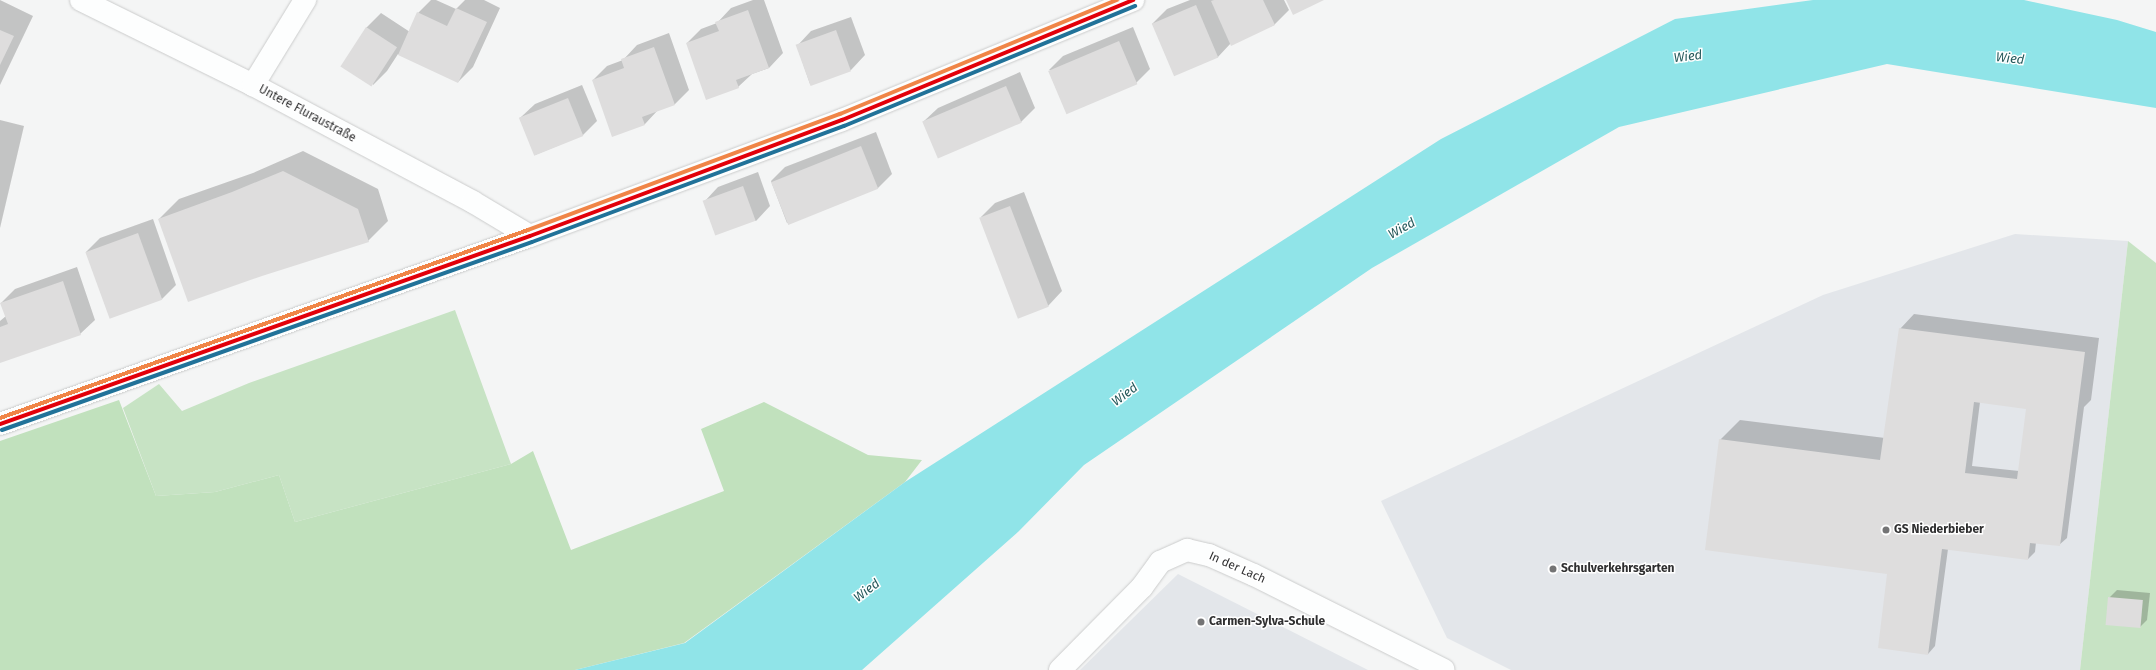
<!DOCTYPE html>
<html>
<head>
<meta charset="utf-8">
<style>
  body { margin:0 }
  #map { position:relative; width:2156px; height:670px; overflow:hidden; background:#f4f5f5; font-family:"Fira Sans",sans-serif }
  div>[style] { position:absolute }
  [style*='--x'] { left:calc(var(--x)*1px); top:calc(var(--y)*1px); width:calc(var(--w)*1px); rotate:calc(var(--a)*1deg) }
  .built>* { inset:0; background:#e3e6ea }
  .green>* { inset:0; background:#c7e3c4 }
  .forest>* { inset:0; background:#c1e1bd }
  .water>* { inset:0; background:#90e4e8 }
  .shadow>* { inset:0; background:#0003 }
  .building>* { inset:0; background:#dedddd; transform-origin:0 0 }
  .roads { filter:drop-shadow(0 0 1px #cbcccc) drop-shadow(0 0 1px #cbcccc) }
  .minor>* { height:22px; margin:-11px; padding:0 11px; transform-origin:11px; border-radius:11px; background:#fdfefe }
  .bus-1>* { height:4px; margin:-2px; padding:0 2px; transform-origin:2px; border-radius:2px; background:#e2000a }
  .bus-2>* { height:4px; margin:-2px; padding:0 2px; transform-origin:2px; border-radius:2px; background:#217299 }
  .bus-3>* { height:4px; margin:-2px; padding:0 2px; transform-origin:2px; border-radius:2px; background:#f08547 }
  .dots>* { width:11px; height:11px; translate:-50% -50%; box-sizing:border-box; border:2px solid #fff; border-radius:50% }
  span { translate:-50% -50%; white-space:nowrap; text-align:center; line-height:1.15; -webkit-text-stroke:3px #fff; paint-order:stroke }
  .street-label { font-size:12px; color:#2f2f30 }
  .poi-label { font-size:12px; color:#2f2f30; font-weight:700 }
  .left { translate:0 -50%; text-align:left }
  .water-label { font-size:13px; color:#265a5c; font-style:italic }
</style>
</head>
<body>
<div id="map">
  <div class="built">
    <i style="clip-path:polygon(2015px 234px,2128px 241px,2080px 670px,1511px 670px,1447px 638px,1381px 501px,1823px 295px)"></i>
    <i style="clip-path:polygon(1178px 574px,1368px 670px,1080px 670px)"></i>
  </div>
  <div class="green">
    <i style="clip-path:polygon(2128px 241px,2156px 263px,2156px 670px,2080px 670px)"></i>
    <i style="clip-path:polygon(455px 310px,511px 464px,295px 522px,279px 475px,215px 492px,156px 496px,123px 408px,159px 384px,182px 411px,249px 383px)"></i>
  </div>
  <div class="forest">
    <i style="clip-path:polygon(119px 400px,156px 496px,215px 492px,279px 475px,295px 522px,511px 464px,533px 451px,571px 550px,724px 491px,701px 429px,764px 402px,868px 455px,922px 460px,905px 482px,684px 643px,575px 670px,0 670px,0 441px)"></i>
  </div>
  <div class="water">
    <i style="clip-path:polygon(1813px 0,2024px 0,2117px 20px,2156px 32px,2156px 108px,1887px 64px,1619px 127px,1372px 268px,1084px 465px,1019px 531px,862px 670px,575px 670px,685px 643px,905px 482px,1441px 139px,1675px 19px)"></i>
  </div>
  <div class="shadow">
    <i style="clip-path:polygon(0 0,33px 16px,0 85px)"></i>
    <i style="clip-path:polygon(431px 0,436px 0,456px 9px,465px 0,484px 0,500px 8px,473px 67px,458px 82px,398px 54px,387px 71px,373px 85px,366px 28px,381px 13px,410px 32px,418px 13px)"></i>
    <i style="clip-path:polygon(753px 0,764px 0,783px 53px,769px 68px,752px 74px,738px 87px,687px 43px,701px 29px,717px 23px,731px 8px)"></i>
    <i style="clip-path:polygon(1190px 0,1284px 0,1289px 10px,1274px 25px,1231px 43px,1217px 58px,1152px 24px,1167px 9px)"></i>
    <i style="clip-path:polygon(851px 17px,865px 55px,851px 70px,810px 84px,797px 46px,811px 31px)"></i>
    <i style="clip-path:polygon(1133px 27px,1150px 69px,1136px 83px,1049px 70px,1063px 56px)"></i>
    <i style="clip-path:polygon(669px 33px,689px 90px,675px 104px,658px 110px,645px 124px,613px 135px,593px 80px,607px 66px,623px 60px,637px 45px)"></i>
    <i style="clip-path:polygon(1020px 72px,1035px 108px,1021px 122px,923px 122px,938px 108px)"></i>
    <i style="clip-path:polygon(582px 85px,597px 121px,583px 135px,535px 155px,520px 118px,535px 104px)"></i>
    <i style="clip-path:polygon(0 120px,24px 126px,0 228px)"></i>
    <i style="clip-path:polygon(876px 132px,892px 174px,878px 188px,787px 223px,771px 181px,785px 167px)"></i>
    <i style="clip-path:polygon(303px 151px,378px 189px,388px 221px,368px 241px,261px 275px,159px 219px,179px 199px,253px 173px)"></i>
    <i style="clip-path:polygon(758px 172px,770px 206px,756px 221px,704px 202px,718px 187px)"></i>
    <i style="clip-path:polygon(1024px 192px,1062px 291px,1048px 306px,1019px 317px,981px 217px,995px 203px)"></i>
    <i style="clip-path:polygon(153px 219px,176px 285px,162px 299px,86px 252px,100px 238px)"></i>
    <i style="clip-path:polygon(77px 267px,95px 320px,80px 334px,0 359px,0 321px,6px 316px,1px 303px,15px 289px)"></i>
    <i style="clip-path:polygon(evenodd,1914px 314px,2099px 338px,2091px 400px,2084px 407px,2067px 538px,2059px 545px,2036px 542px,2035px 552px,2028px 559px,1948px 549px,1935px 646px,1928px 654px,1889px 571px,1720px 440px,1740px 420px,1885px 438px,1900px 329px,1914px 314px,1980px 402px,2029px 408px,2019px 471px,1972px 466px,1980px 402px)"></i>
    <i style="clip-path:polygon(2117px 590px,2150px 593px,2147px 620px,2140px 627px,2109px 598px)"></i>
  </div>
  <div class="building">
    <i style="clip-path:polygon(1214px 0,1263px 0,1275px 25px,1231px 46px,1211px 1px)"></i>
    <i style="clip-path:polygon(1286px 0,1324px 0,1293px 15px)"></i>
    <i style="left:1196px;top:5px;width:57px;height:48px;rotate:67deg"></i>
    <i style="clip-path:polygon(456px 8px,487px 22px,458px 83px,398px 55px,417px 12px,447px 26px)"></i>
    <i style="clip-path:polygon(748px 10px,769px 68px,736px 80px,739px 88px,706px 100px,686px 43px,719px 31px,715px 22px)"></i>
    <i style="left:366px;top:27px;width:37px;height:47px;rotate:33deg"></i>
    <i style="clip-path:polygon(0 30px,14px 36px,0 65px)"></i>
    <i style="left:836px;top:30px;width:44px;height:43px;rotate:70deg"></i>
    <i style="left:1119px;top:41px;width:47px;height:77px;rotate:67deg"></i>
    <i style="clip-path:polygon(654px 47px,675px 105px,642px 117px,645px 125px,612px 137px,592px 80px,624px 68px,621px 59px)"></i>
    <i style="left:1006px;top:86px;width:40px;height:91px;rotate:67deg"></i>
    <i style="left:568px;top:98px;width:41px;height:53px;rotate:68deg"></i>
    <i style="left:861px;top:146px;width:46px;height:97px;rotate:68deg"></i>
    <i style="clip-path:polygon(283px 171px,358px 209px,369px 242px,262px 276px,188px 302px,158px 219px,232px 192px)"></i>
    <i style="left:743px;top:186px;width:37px;height:43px;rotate:70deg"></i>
    <i style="left:1010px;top:206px;width:108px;height:33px;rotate:69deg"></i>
    <i style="left:138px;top:233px;width:71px;height:56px;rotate:70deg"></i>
    <i style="clip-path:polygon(63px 281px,81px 335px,0 363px,0 327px,8px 324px,0 303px)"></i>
    <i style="clip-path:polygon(evenodd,1899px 328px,2085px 352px,2060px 546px,2030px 543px,2028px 560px,1942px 549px,1928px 655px,1878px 648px,1887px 574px,1705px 550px,1719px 439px,1880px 460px,1899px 328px,1974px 402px,2026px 409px,2017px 479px,1965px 473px,1974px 402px)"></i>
    <i style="left:2108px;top:597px;width:35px;height:28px;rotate:5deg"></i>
  </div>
  <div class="roads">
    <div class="minor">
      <i style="--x:81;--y:0;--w:192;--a:26.3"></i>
      <i style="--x:253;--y:85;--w:249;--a:28"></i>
      <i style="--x:473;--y:202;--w:66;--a:30.8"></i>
      <i style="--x:253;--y:85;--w:100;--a:-58.5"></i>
      <i style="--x:0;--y:424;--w:562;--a:-19.53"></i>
      <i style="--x:530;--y:236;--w:333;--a:-20.4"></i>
      <i style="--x:842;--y:120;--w:315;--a:-22.4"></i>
      <i style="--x:1060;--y:670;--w:117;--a:-45.3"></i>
      <i style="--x:1142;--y:587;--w:31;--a:-54"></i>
      <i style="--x:1160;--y:562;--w:30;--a:-24"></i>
      <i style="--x:1187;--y:550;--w:23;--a:13"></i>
      <i style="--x:1209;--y:555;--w:49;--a:24"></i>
      <i style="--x:1254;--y:575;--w:212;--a:26.6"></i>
    </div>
  </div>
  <div class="bus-1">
    <i style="--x:0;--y:424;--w:562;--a:-19.53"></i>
    <i style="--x:530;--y:236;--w:333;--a:-20.4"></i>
    <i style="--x:842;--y:120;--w:315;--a:-22.4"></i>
  </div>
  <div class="bus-2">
    <i style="--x:2;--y:430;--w:562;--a:-19.53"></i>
    <i style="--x:532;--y:242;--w:333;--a:-20.4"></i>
    <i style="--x:844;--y:126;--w:315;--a:-22.4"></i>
  </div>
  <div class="bus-3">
    <i style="--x:0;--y:418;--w:560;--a:-19.6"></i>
    <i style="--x:528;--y:230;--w:333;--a:-20.4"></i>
    <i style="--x:840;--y:114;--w:300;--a:-22.4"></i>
  </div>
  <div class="dots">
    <i style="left:1886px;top:530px;background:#747475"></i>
    <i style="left:1553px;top:569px;background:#747475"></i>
    <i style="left:1201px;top:622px;background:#747475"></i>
  </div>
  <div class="street-label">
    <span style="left:307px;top:114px;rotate:28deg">Untere Fluraustraße</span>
    <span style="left:1237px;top:568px;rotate:24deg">In der Lach</span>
  </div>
  <div class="poi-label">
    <span class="left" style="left:1894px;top:530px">GS Niederbieber</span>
    <span class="left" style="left:1561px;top:569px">Schulverkehrsgarten</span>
    <span class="left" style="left:1209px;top:622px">Carmen-Sylva-Schule</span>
  </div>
  <div class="water-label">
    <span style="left:1688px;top:57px;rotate:-7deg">Wied</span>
    <span style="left:2010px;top:59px;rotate:6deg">Wied</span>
    <span style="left:1402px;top:229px;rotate:-29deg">Wied</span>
    <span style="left:1125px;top:395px;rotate:-37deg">Wied</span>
    <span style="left:867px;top:591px;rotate:-37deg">Wied</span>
  </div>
</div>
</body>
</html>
